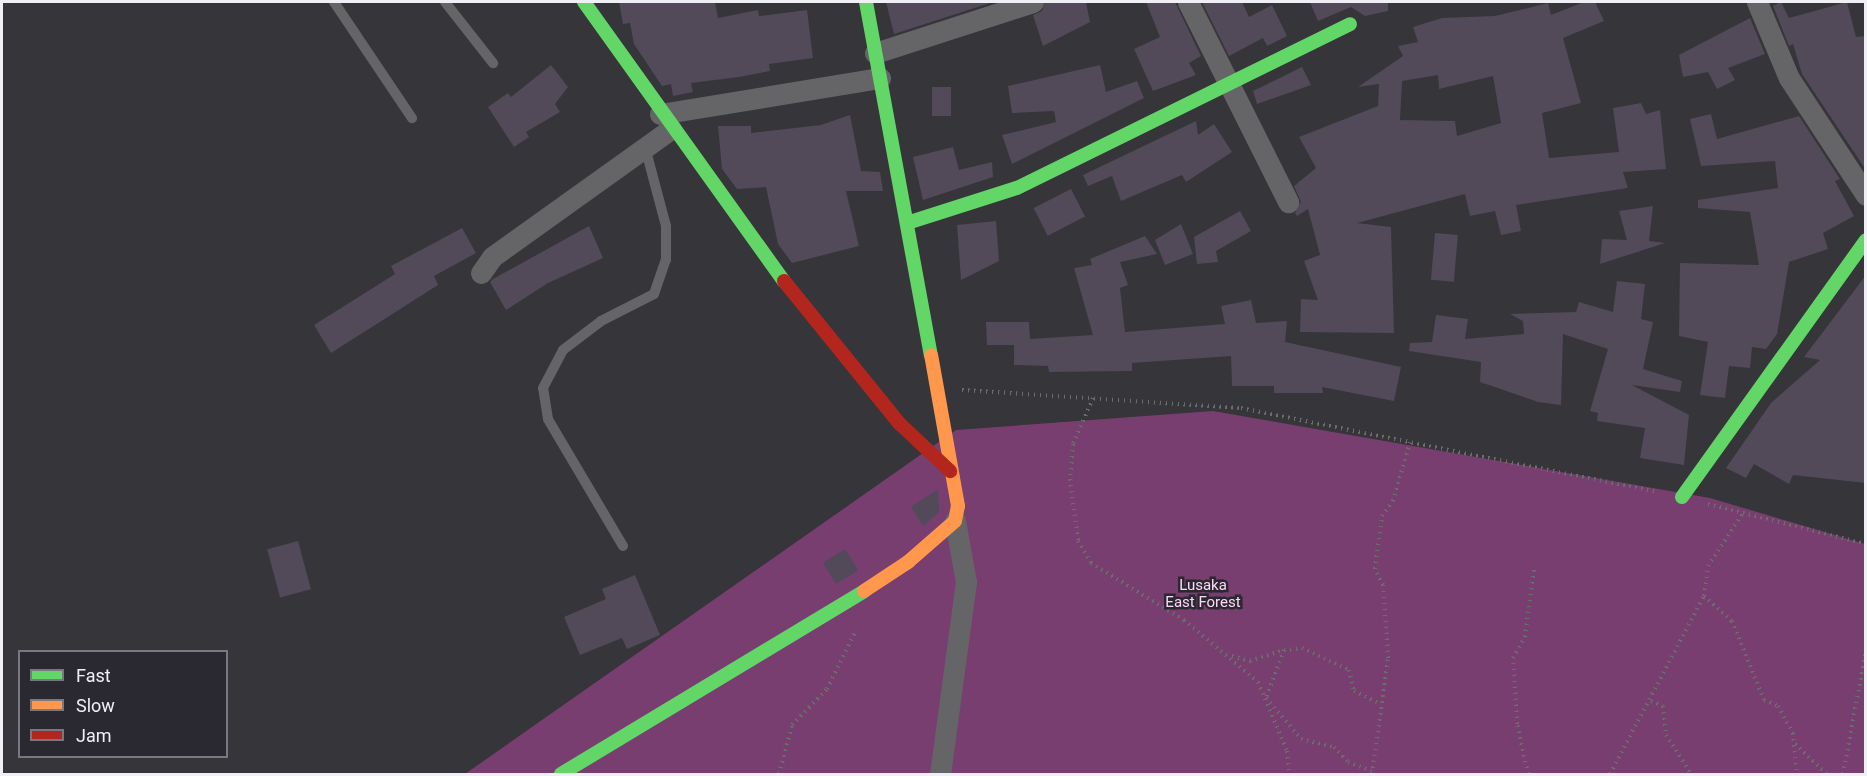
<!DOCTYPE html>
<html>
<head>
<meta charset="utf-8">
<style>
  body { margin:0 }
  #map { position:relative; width:1867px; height:776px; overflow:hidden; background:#35353a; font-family:Roboto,sans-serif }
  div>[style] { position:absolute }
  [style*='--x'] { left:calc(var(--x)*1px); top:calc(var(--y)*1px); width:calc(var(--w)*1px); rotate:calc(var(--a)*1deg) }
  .forest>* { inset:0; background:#783e70 }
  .building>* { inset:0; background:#524959; transform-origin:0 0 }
  .path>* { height:4px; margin-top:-2px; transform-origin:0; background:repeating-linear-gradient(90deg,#6c6c6f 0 1.5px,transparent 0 6px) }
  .lane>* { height:10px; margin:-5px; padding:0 5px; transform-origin:5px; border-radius:5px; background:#656568 }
  .street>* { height:21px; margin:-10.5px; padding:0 10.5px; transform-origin:10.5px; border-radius:10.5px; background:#656568 }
  .fast>* { height:14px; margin:-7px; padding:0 7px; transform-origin:7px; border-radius:7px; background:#63d668 }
  .slow>* { height:14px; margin:-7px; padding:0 7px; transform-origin:7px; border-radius:7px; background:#ff974d }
  .jam>* { height:14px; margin:-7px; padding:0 7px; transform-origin:7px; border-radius:7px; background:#b3261e }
  span { translate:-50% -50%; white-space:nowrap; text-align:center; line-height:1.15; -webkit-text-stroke:5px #2a2932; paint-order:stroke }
  .park-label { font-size:15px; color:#fed6f6 }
  .frame { position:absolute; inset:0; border:3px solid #f0eff5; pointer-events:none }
  .legend { position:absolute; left:18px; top:650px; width:210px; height:108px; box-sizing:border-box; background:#2a2932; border:2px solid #797880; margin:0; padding:8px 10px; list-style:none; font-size:18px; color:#f0eff5 }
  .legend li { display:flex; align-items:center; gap:12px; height:30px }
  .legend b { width:30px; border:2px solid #797880 }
</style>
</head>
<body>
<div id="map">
  <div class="forest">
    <i style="clip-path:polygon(1213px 411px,1710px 498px,1865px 544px,1865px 774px,465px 774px,956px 430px)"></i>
  </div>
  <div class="building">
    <i style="clip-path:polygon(619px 2px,715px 2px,718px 18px,758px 10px,759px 16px,807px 10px,813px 58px,769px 64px,770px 71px,739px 77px,691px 83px,693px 92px,673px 96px,671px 84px,662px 86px,634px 44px,630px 23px,623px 24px)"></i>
    <i style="clip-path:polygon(886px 2px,993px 2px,894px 34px)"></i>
    <i style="clip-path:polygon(1045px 2px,1086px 2px,1090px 22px,1043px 46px,1033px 15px,1042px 11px)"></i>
    <i style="clip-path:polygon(1146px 2px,1175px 2px,1201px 56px,1189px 63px,1196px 75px,1153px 91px,1134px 49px,1160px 37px)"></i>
    <i style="clip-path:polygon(1202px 2px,1242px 2px,1249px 17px,1272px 5px,1287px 36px,1267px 46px,1263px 38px,1229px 56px)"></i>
    <i style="clip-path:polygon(1310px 2px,1388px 2px,1388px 11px,1365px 16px,1351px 7px,1318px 21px)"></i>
    <i style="clip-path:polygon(evenodd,1584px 2px,1595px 2px,1604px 21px,1563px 38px,1581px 103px,1542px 113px,1549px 158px,1619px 152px,1613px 108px,1641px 103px,1646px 114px,1660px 110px,1666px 169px,1623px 172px,1628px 188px,1516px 205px,1521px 231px,1501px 235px,1495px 211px,1470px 216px,1465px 194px,1357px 223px,1391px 227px,1394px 333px,1300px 332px,1301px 299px,1318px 300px,1304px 261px,1320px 255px,1308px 209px,1297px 216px,1295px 213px,1301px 202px,1294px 186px,1316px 168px,1299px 137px,1378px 106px,1379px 84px,1358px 87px,1403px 56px,1398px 46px,1418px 42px,1413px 27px,1442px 18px,1495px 16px,1548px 3px,1551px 15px,1584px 2px,1438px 75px,1439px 89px,1493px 76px,1501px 123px,1457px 136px,1455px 121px,1400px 120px,1402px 81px,1438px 75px)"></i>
    <i style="clip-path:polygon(1781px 2px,1789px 18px,1847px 2px,1856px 37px,1866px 36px,1866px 170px,1802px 74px,1793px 44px,1789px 46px,1773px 6px)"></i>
    <i style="clip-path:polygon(1750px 18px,1765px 54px,1728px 68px,1735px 80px,1717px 89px,1708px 72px,1683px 77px,1679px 55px)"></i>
    <i style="clip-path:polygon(551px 65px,568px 87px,555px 104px,560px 112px,526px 132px,529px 137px,514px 147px,488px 107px,508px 93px,511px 97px)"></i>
    <i style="clip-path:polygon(1100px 65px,1106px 92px,1137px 81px,1144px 98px,1012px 164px,1002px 135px,1056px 122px,1054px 111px,1012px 113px,1008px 86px)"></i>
    <i style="clip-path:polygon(1302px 67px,1311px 85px,1257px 104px,1253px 91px)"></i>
    <i style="left:932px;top:87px;width:19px;height:29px"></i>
    <i style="clip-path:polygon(1711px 114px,1717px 139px,1799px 116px,1840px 179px,1835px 181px,1854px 216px,1823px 233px,1828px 249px,1789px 262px,1777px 334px,1766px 349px,1752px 347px,1750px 368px,1729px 366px,1725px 398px,1700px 395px,1708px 342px,1679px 336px,1680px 263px,1759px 265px,1750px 212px,1698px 208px,1698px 200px,1778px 188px,1775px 161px,1701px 166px,1690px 119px)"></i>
    <i style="clip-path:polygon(850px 115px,861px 171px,880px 172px,883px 191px,846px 191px,859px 246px,792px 263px,778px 244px,766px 187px,737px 189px,722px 169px,718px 126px,751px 126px,751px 133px,821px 125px)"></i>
    <i style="clip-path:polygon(1196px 121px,1198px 135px,1214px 124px,1232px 152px,1186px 182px,1182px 175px,1121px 201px,1112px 176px,1088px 186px,1083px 175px)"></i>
    <i style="clip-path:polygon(953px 147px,959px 170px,992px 162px,993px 177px,923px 200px,913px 157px)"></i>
    <i style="left:1071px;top:189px;width:31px;height:42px;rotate:63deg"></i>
    <i style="clip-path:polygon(1653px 206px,1649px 241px,1665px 243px,1600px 264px,1602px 239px,1627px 240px,1619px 211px)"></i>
    <i style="clip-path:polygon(1240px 211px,1251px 231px,1216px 251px,1218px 262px,1197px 264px,1194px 237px)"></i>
    <i style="clip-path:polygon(996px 221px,999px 261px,961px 280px,957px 225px)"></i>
    <i style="clip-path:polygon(1181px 224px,1193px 254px,1165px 265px,1155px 240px)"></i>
    <i style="clip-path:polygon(589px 226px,603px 258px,548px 283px,506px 310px,490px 282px,493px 279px)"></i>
    <i style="clip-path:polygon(462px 228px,476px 253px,434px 276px,438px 285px,331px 353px,314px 325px,395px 274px,391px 266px)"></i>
    <i style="left:1435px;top:233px;width:23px;height:47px;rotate:5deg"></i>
    <i style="clip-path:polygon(1145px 236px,1157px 254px,1120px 262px,1128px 285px,1120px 288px,1125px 332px,1225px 324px,1221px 306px,1251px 300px,1256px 323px,1287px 321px,1285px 342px,1401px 367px,1394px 401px,1322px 387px,1323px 393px,1274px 393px,1274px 386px,1232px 386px,1231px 356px,1132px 363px,1132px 371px,1049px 372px,1048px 366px,1014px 365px,1014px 345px,987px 345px,986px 322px,1029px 322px,1030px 339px,1093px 335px,1074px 268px,1092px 265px,1090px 259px)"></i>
    <i style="clip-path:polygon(1866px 275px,1866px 483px,1793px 475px,1789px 484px,1754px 464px,1746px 478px,1726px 468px,1771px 403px,1820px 360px,1804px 357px)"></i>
    <i style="clip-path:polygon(1617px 281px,1645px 284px,1641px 319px,1653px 322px,1643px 369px,1682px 381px,1680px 392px,1632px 385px,1689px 415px,1684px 465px,1640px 458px,1645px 428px,1597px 421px,1598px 413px,1590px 411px,1608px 349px,1563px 334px,1561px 405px,1538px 402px,1480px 382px,1481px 362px,1409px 351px,1410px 343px,1432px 342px,1436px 315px,1468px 319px,1465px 339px,1524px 334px,1523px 321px,1510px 314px,1576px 312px,1579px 302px,1613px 312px)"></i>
    <i style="clip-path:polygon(938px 489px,939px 512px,923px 526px,911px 507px)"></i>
    <i style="left:298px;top:541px;width:50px;height:32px;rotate:75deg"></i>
    <i style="left:845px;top:549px;width:25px;height:26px;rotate:58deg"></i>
    <i style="clip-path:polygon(635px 575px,660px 635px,627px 649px,622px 638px,580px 655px,564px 617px,606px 599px,602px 589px)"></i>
  </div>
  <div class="path">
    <i style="--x:962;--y:390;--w:280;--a:3.7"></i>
    <i style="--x:1241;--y:408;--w:424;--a:11.4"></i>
    <i style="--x:1093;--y:398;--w:50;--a:113.5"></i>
    <i style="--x:1073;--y:444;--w:35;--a:95"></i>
    <i style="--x:1070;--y:479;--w:63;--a:82.6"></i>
    <i style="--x:1078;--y:541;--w:26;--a:59"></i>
    <i style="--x:1091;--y:563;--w:109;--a:31.5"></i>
    <i style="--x:1184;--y:620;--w:97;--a:40"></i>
    <i style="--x:1258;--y:682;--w:75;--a:67.2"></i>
    <i style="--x:1287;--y:751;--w:23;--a:83"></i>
    <i style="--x:1708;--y:504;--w:163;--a:14.2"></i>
    <i style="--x:1704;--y:596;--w:38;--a:42"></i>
    <i style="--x:1732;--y:621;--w:85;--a:67.9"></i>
    <i style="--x:1764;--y:700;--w:15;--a:23"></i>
    <i style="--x:1778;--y:706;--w:31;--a:61"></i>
    <i style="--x:1793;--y:733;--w:41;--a:84.4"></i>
    <i style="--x:1284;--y:650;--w:18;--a:-6"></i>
    <i style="--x:1302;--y:648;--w:52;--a:25.1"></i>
    <i style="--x:1349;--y:670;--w:22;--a:77"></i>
    <i style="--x:1354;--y:691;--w:30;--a:26"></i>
    <i style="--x:1232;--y:656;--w:19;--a:16"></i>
    <i style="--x:1250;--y:661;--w:36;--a:-18"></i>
    <i style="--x:1284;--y:650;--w:51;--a:110.6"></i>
    <i style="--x:1266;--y:698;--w:54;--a:49.5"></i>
    <i style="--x:1301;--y:739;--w:34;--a:14"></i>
    <i style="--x:1334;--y:747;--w:21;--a:47"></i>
    <i style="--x:1348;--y:762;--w:25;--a:21"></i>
    <i style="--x:1651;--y:701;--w:13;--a:23"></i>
    <i style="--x:1663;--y:706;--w:29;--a:84"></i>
    <i style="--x:1666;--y:735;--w:46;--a:57.3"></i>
    <i style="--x:1795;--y:744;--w:44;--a:43.2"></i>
    <i style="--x:779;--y:774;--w:51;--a:-75.1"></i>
    <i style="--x:792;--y:725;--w:50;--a:-45.8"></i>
    <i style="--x:827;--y:689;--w:66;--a:-63.8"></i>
    <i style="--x:1372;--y:774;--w:117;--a:-82.1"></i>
    <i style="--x:1388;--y:658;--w:73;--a:-93.9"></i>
    <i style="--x:1383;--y:585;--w:18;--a:-117"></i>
    <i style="--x:1375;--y:569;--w:53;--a:-82.5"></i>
    <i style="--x:1382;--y:516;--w:19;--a:-54"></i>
    <i style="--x:1393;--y:501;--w:61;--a:-73.9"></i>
    <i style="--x:1528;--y:774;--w:51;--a:-102.4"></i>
    <i style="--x:1517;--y:724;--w:66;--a:-93.5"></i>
    <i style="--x:1513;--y:658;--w:24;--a:-60"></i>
    <i style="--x:1525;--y:637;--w:70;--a:-82.6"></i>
    <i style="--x:1610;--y:774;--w:201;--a:-62.2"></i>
    <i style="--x:1704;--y:596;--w:30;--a:-82"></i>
    <i style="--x:1708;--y:566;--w:64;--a:-56.6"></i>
    <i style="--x:1843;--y:774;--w:126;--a:-79.5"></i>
  </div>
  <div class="lane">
    <i style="--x:334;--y:2;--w:140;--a:56.1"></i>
    <i style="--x:445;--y:2;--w:78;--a:51.8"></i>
    <i style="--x:623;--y:546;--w:147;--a:-120.6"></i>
    <i style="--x:548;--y:419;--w:31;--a:-99"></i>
    <i style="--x:543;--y:388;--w:43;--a:-62.2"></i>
    <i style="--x:563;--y:350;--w:48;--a:-37.3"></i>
    <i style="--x:601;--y:321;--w:59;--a:-27"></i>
    <i style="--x:654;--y:294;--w:36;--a:-71"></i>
    <i style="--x:666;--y:260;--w:34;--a:-90"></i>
    <i style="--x:666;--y:226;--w:82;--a:-104.9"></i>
  </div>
  <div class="street">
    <i style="--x:1188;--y:2;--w:224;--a:63.4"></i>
    <i style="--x:1757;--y:2;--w:82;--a:67.2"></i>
    <i style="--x:1789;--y:78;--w:140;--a:56.7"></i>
    <i style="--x:875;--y:53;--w:166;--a:-17.9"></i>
    <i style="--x:660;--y:114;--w:223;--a:-9.3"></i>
    <i style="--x:481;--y:273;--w:19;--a:-55"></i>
    <i style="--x:492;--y:257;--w:220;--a:-35.6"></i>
    <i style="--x:940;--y:774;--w:194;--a:-82.3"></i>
    <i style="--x:966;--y:582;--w:62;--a:-100.2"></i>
  </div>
  <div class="fast">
    <i style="--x:584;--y:2;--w:343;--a:54.4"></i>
    <i style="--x:866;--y:2;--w:359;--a:79.6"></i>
    <i style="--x:907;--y:223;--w:115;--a:-17.7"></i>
    <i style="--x:1017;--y:188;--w:371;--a:-26.2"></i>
    <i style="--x:1682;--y:497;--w:316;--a:-54.4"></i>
    <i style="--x:561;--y:774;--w:354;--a:-31.1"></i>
  </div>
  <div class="slow">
    <i style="--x:864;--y:591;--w:53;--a:-33.4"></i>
    <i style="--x:908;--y:562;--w:62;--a:-41.1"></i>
    <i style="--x:955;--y:521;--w:15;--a:-79"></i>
    <i style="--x:958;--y:506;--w:153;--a:-100.1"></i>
  </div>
  <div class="jam">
    <i style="--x:784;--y:281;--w:184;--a:51"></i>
    <i style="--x:900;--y:424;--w:69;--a:43.2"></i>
  </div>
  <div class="park-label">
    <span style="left:1203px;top:594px">Lusaka<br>East Forest</span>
  </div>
  <div class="frame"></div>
  <ul class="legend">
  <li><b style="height:8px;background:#63d668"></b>Fast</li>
  <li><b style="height:8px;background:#ff974d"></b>Slow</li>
  <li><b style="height:8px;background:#b3261e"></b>Jam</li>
  </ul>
</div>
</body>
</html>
